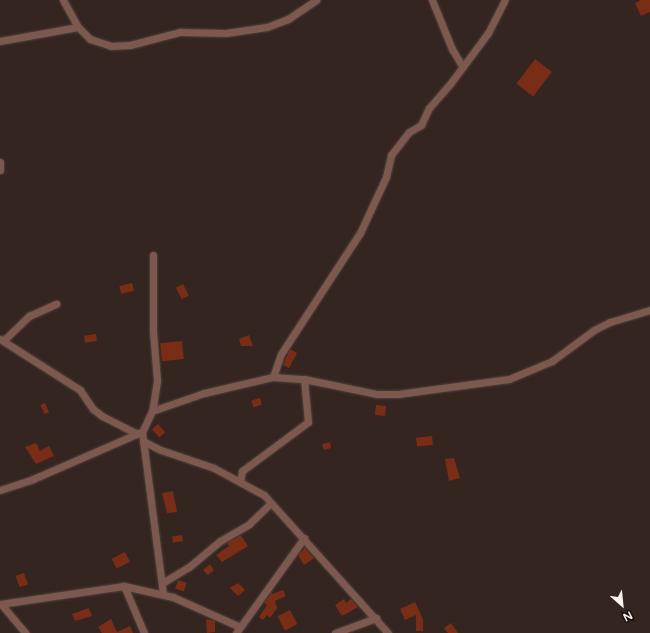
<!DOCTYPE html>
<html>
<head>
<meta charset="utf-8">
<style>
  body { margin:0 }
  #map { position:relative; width:650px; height:633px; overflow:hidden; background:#342521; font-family:"Varela Round",sans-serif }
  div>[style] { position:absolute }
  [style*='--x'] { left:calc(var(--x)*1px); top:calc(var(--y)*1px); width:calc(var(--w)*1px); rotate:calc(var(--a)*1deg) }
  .building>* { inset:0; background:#7a2d16; transform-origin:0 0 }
  .roads { filter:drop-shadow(0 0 1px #50423e) drop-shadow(0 0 1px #50423e) }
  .street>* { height:7px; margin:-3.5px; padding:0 3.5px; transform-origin:3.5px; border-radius:3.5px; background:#7c584e }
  span { translate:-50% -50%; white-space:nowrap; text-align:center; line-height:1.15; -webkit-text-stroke:3px #17100e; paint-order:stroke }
  .north { position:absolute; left:602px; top:585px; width:40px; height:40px; -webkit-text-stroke:3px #17100e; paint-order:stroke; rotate:153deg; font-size:11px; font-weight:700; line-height:16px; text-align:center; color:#fcf2ef }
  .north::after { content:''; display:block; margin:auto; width:14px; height:18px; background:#fcf2ef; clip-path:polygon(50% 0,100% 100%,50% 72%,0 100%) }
</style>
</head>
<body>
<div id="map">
  <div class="building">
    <i style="clip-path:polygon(641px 0,650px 0,650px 12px,641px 16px,635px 3px)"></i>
    <i style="left:535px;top:59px;width:21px;height:31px;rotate:37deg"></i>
    <i style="left:132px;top:283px;width:8px;height:13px;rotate:76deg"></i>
    <i style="left:183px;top:284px;width:13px;height:8px;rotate:63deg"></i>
    <i style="left:96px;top:334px;width:7px;height:12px;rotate:82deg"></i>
    <i style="clip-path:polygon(249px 335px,253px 346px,241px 346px,239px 339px)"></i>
    <i style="left:182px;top:341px;width:18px;height:22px;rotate:84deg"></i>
    <i style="clip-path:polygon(290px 349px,297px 353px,289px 368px,283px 365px)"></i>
    <i style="left:260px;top:398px;width:7px;height:9px;rotate:74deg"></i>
    <i style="left:45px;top:403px;width:10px;height:5px;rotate:66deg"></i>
    <i style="left:376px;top:405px;width:10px;height:10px;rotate:6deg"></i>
    <i style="left:158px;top:424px;width:11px;height:8px;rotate:49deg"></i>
    <i style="left:432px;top:436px;width:9px;height:16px;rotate:84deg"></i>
    <i style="clip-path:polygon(330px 442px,331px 448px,324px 450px,322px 444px)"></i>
    <i style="clip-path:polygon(36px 443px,40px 451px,49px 446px,54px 456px,36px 464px,25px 447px)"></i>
    <i style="clip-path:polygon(454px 458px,460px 478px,449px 481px,445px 459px)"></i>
    <i style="clip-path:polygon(173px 491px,177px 512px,167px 513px,162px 493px)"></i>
    <i style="left:182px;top:535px;width:6px;height:10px;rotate:81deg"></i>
    <i style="clip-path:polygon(241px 535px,248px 546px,222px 562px,216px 555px,229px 546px,227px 543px)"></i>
    <i style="clip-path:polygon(305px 548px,314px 558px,304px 565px,298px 555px)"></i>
    <i style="left:125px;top:552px;width:11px;height:15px;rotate:63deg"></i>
    <i style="clip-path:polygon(210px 564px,214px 570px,208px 575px,203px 570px)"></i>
    <i style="left:24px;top:573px;width:12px;height:9px;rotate:70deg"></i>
    <i style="left:178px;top:580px;width:9px;height:9px;rotate:18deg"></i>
    <i style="clip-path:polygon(238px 583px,245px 590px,238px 596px,230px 588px)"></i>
    <i style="clip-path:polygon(283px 590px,286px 596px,275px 601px,277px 608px,270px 618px,267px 615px,263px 620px,259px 617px,267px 605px,264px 603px,272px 592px,272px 594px)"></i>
    <i style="clip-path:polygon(344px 599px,346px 603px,351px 599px,358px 607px,342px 616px,335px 605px)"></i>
    <i style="clip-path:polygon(415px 602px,423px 619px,423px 631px,416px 631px,416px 615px,405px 620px,400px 609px)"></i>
    <i style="clip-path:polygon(89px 608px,92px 616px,75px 621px,72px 614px)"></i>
    <i style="left:290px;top:610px;width:16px;height:14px;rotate:63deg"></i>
    <i style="clip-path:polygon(111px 619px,117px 632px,130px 626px,133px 633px,102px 633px,98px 627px)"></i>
    <i style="clip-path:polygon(206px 619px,215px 621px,215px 632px,207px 633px)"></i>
    <i style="clip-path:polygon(451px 623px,458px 633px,448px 633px,444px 628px)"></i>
  </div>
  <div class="roads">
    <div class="street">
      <i style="--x:63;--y:0;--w:31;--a:61"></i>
      <i style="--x:78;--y:27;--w:17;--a:45"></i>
      <i style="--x:90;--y:39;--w:22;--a:18"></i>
      <i style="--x:111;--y:46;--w:19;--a:-3"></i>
      <i style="--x:130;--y:45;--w:52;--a:-14.6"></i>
      <i style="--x:180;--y:32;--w:46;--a:1.2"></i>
      <i style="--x:226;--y:33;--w:41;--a:-8.3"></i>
      <i style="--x:267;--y:27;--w:22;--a:-21"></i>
      <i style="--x:288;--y:19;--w:34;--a:-34"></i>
      <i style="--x:432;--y:0;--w:53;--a:67.8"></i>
      <i style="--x:452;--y:49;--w:21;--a:59"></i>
      <i style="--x:0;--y:41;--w:79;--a:-10.2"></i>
      <i style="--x:0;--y:162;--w:8;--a:90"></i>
      <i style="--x:153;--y:255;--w:76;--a:90"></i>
      <i style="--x:153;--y:331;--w:50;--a:85.4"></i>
      <i style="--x:157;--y:381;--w:30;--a:99"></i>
      <i style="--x:152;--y:411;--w:23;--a:115"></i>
      <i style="--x:142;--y:432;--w:163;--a:82.6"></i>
      <i style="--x:0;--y:339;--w:95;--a:32.5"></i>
      <i style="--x:80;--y:390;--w:23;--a:56"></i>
      <i style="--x:93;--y:409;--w:11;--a:38"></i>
      <i style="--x:102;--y:416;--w:39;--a:27"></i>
      <i style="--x:4;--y:340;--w:35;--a:-44"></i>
      <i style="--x:29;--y:316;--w:30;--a:-24"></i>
      <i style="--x:273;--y:377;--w:24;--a:-71"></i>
      <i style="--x:281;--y:354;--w:145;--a:-56.9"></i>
      <i style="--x:360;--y:233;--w:62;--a:-65.1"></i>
      <i style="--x:386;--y:177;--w:23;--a:-77"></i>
      <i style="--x:391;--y:155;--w:29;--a:-52"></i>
      <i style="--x:409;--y:132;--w:14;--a:-30"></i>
      <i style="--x:421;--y:125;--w:19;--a:-65"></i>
      <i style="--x:429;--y:108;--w:32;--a:-49"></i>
      <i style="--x:450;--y:84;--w:64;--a:-53.3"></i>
      <i style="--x:488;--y:33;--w:37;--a:-63"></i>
      <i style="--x:152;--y:411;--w:55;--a:-19.1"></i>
      <i style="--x:204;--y:393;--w:71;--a:-13.1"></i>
      <i style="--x:273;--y:377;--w:31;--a:4"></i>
      <i style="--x:304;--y:379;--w:75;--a:11.6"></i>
      <i style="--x:377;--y:394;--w:21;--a:0"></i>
      <i style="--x:398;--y:394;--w:112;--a:-7.7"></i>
      <i style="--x:509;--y:379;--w:47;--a:-22.7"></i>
      <i style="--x:552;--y:361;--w:52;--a:-36.4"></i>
      <i style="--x:594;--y:330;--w:18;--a:-27"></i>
      <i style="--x:610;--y:322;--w:42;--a:-16.7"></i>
      <i style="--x:143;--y:441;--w:20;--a:27"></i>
      <i style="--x:161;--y:450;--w:56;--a:18.8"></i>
      <i style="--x:214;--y:468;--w:57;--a:28.4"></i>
      <i style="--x:264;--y:495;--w:186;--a:48.1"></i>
      <i style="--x:240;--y:482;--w:11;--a:-80"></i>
      <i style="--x:242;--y:471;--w:82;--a:-36.6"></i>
      <i style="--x:308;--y:422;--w:43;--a:-95.3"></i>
      <i style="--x:0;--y:490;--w:35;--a:-18"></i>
      <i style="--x:33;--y:479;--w:116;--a:-23.5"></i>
      <i style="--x:162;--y:583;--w:31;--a:-31"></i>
      <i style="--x:189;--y:567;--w:40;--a:-40"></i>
      <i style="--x:220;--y:541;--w:34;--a:-30"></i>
      <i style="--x:249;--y:524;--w:30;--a:-44"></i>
      <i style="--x:124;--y:586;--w:51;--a:66.9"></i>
      <i style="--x:0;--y:604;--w:125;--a:-8.3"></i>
      <i style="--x:124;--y:586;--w:50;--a:12.7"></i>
      <i style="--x:173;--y:597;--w:73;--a:24.1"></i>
      <i style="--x:1;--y:604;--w:38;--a:50"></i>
      <i style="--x:236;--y:633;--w:117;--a:-54.4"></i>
      <i style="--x:335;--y:633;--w:44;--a:-20.1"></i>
    </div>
  </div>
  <div class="north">N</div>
</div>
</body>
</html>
